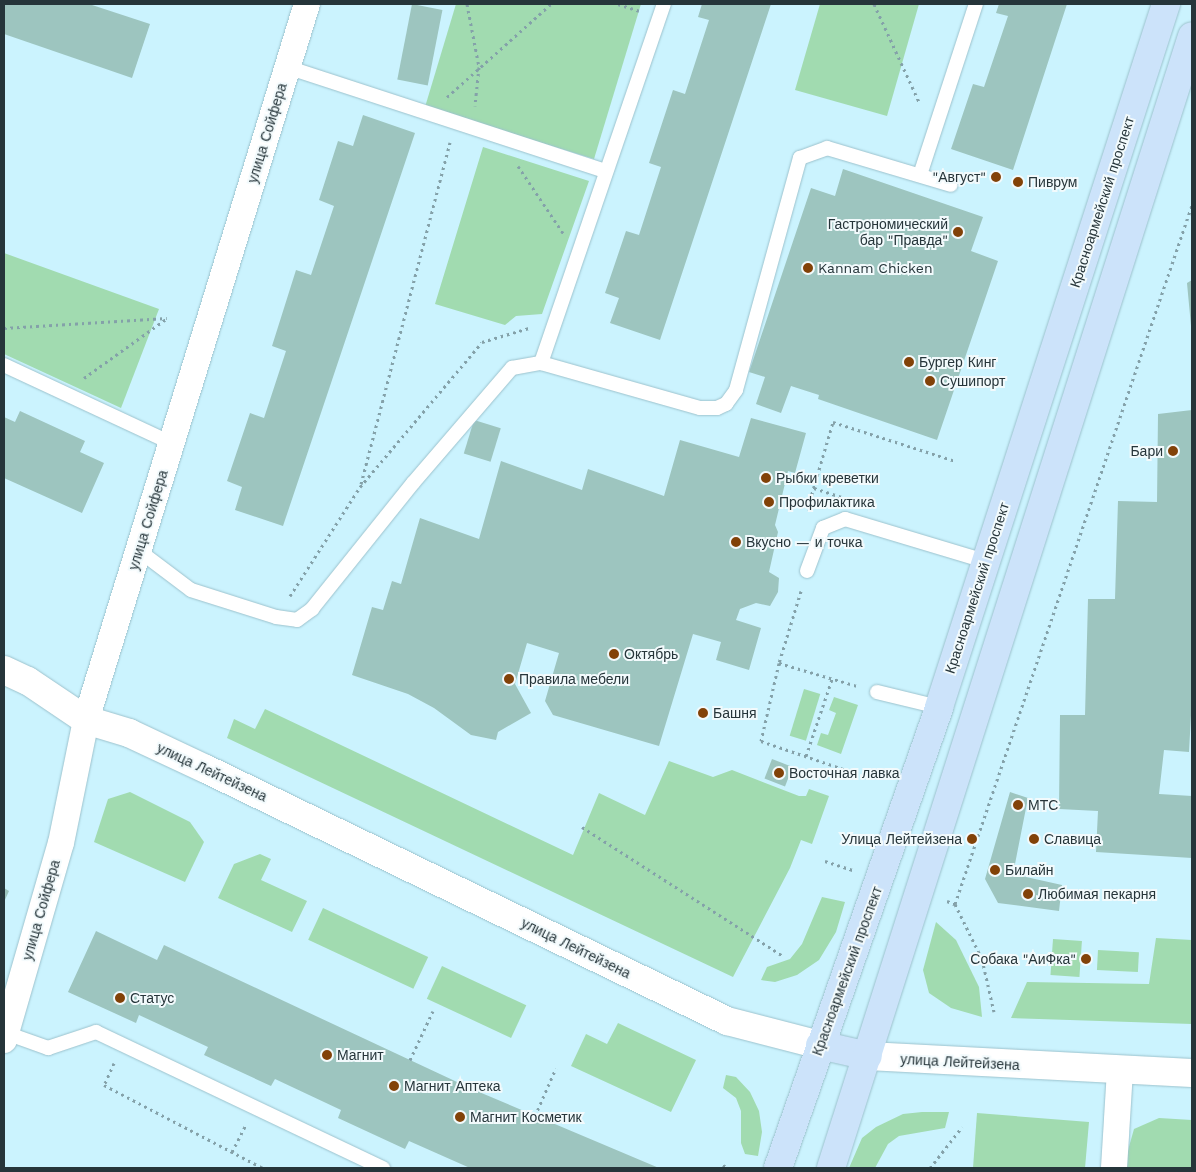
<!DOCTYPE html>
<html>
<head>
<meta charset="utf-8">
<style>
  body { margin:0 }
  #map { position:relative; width:1196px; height:1172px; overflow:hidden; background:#cbf3fe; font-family:"Work Sans",sans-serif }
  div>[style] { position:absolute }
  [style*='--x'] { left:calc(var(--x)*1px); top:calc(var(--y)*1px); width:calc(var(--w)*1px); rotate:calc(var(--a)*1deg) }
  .green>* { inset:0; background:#a1dbb0; transform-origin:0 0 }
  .building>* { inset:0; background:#9dc5bf; transform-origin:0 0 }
  .path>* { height:3px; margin-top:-1.5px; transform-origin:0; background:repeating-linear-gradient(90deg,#84a1a9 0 2.5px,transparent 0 6.5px) }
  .roads { filter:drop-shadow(0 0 1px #9cc2cd) drop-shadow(0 0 1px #9cc2cd) }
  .service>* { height:14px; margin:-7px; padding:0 7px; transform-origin:7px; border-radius:7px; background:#fff }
  .minor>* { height:26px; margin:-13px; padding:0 13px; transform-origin:13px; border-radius:13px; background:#fff }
  .tertiary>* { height:28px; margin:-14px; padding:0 14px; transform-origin:14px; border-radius:14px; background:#fff }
  .primary>* { height:28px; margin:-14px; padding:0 14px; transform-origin:14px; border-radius:14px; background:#cce3fa }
  .dots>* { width:14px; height:14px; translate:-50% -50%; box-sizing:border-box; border:2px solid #f2fafc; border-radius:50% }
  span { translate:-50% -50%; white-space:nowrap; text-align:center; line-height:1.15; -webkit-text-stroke:4px #f2fafc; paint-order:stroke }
  .street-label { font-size:14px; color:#26353a }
  .poi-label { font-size:14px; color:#26353a }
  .right { translate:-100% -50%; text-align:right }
  .left { translate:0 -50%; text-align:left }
  .frame { position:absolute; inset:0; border:5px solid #26353a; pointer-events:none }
</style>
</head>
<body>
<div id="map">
  <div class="green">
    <i style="clip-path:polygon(456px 4px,641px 4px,594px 159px,425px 107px)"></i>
    <i style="clip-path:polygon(820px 4px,919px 4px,887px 116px,795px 90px)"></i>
    <i style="clip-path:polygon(483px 147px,589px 181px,542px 314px,516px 316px,505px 325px,435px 304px)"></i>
    <i style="clip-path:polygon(4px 253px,159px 309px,121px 408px,4px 354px)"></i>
    <i style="left:804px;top:689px;width:17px;height:49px;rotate:17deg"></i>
    <i style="clip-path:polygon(834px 697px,858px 705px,841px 754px,817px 745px,821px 733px,828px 735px,836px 713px,829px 710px)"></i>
    <i style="clip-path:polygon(265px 709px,573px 855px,599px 793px,645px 815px,669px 761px,713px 777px,732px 770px,799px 796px,806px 796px,809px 789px,829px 796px,812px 844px,801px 840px,790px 868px,733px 977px,227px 738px,234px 719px,255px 729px)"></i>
    <i style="clip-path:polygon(130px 792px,190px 822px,204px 842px,185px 882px,94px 842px,108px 799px)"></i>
    <i style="clip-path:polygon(260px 854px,271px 859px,261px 880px,307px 901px,292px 932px,218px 898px,234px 864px)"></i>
    <i style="clip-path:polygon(822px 897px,845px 902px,836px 932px,819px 960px,797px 975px,775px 982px,761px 980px,767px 967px,790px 959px,802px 944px)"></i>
    <i style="left:323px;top:908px;width:116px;height:35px;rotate:25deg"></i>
    <i style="clip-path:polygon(936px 922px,956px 940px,979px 987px,982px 1017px,951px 1008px,929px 993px,923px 970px)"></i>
    <i style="clip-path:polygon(1156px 938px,1192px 940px,1192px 1024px,1011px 1018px,1027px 982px,1149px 984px)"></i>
    <i style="left:1053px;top:939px;width:29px;height:36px;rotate:4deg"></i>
    <i style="left:1098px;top:950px;width:41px;height:20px;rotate:3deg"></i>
    <i style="left:442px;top:966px;width:93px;height:36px;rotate:25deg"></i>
    <i style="clip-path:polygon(618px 1023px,696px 1060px,671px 1112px,571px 1066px,586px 1034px,607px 1044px)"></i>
    <i style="clip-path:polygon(726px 1075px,736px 1077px,750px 1092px,759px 1111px,762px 1132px,758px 1156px,745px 1154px,741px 1143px,741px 1111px,736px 1098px,723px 1088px)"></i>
    <i style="clip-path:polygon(922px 1112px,949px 1112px,945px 1128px,899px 1136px,888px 1144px,875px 1168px,849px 1168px,862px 1138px,876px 1127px,903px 1114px)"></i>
    <i style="clip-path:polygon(977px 1113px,1089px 1122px,1085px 1168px,973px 1168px)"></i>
    <i style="clip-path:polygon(1159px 1118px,1192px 1120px,1192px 1168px,1123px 1168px,1134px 1129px)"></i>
  </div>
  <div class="building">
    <i style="clip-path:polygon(4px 4px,89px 4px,150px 24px,132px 78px,4px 34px)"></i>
    <i style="left:412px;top:4px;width:31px;height:77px;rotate:11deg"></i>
    <i style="clip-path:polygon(702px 4px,771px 4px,660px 340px,610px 323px,619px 298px,605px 293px,626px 231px,639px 235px,661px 167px,649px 163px,673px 90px,685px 94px,709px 20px,698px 17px)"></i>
    <i style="clip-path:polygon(999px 4px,1067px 4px,1013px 170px,951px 149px,973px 84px,984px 87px,1008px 16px,996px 13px)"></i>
    <i style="clip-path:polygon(363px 115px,415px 133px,283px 526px,235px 510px,242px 487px,227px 481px,250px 413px,264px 418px,286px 351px,272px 346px,296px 270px,311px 275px,334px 206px,319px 200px,338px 141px,353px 146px)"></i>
    <i style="clip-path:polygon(843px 169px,983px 217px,971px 251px,998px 261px,937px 440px,818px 399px,819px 395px,791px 386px,781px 413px,756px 404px,765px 377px,749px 372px,811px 188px,835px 196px)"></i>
    <i style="clip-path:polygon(1192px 280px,1192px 326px,1191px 326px,1187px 283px)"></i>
    <i style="clip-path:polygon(1192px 410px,1192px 697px,1189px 752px,1164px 750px,1159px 794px,1192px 796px,1192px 858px,1096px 852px,1098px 811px,1059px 809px,1060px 715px,1085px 715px,1088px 599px,1115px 599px,1118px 501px,1157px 502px,1158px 414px)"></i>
    <i style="clip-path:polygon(20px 411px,85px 441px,80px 452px,104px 463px,82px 513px,4px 478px,4px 417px,15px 422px)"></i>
    <i style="clip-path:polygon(751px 418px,806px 433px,795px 473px,788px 471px,775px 525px,778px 532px,769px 572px,779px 578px,778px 592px,770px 606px,756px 603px,740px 609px,736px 620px,761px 628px,749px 670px,716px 660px,721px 642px,693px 634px,659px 746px,553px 715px,545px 701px,559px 653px,527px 643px,515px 684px,531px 713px,498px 732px,496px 740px,471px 735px,434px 708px,408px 694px,352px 675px,372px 607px,383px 610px,392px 581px,401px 584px,420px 518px,479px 539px,501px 461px,582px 490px,588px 469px,664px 496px,680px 440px,739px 457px)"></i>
    <i style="left:474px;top:420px;width:28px;height:35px;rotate:17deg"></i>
    <i style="left:772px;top:759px;width:22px;height:21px;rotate:21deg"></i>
    <i style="clip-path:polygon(1010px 792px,1028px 798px,1013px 874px,1062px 885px,1059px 911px,998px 903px,985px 879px)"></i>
    <i style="clip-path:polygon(4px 888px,9px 891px,4px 902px)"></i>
    <i style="clip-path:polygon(96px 931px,157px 960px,164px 945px,472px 1089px,659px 1168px,470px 1168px,409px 1141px,405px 1149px,338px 1118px,341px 1110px,275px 1079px,271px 1086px,204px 1055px,208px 1047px,139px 1015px,136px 1023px,68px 992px)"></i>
  </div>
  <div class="path">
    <i style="--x:467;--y:4;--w:64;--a:79.2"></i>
    <i style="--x:479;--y:67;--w:39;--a:96"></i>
    <i style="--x:618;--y:4;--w:22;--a:18"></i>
    <i style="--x:874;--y:4;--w:110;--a:65.3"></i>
    <i style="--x:447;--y:97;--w:140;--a:-41.8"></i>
    <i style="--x:518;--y:166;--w:81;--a:56.1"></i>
    <i style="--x:4;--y:328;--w:163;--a:-3.5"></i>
    <i style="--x:84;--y:378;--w:101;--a:-35.7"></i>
    <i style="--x:361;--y:484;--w:353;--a:-75.4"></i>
    <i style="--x:814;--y:488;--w:29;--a:18"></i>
    <i style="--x:810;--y:511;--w:4;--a:-117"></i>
    <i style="--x:808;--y:507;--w:89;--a:-73.6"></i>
    <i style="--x:833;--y:422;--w:128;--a:17.7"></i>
    <i style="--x:801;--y:591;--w:75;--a:107"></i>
    <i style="--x:779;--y:663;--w:81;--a:16.4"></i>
    <i style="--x:290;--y:596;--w:130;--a:-57.3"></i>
    <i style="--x:360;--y:487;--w:189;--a:-49.9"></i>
    <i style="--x:482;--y:342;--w:49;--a:-16.6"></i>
    <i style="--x:779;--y:663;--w:80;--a:103"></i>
    <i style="--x:761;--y:741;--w:96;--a:18.8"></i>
    <i style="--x:806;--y:756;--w:81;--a:-71.3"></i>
    <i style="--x:582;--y:827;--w:237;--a:32.7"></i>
    <i style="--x:825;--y:861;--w:29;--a:18"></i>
    <i style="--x:947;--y:901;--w:9;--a:21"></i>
    <i style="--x:955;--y:904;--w:61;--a:63.9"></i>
    <i style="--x:982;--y:959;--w:54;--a:77.2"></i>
    <i style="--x:955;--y:904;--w:738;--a:-71.27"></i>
    <i style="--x:410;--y:1060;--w:54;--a:-64.9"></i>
    <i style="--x:114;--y:1063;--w:24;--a:114"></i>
    <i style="--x:104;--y:1085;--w:179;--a:27.6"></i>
    <i style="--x:535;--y:1116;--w:52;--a:-66.4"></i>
    <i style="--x:232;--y:1152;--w:29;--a:-63"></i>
    <i style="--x:723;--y:1165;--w:6;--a:31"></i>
    <i style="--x:930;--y:1168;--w:52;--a:-52"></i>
  </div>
  <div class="roads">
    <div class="service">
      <i style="--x:287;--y:67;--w:335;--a:18.1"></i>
      <i style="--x:920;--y:175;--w:180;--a:-71.9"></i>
      <i style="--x:541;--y:363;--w:379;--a:-71.1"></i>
      <i style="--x:4;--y:365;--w:184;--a:25"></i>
      <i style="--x:138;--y:550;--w:66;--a:37"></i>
      <i style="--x:191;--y:590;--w:89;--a:17.6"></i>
      <i style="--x:276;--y:617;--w:21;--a:8"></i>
      <i style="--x:297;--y:620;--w:19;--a:-36"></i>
      <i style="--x:312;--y:609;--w:161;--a:-51.3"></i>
      <i style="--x:413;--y:483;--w:152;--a:-49.3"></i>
      <i style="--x:512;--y:368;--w:29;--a:-10"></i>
      <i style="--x:541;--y:363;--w:165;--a:15.8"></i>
      <i style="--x:700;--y:408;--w:17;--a:0"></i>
      <i style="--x:717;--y:408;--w:10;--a:-24"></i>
      <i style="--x:726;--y:404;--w:17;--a:-54"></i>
      <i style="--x:736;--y:390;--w:241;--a:-74.6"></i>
      <i style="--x:800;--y:158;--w:29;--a:-20"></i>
      <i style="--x:827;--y:148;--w:129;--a:16.6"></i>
      <i style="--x:807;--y:571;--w:46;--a:-69.6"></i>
      <i style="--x:823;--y:528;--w:24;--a:-22"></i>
      <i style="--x:845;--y:519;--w:146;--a:16.7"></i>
      <i style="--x:877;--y:692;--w:64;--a:13.6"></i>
      <i style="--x:6;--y:1033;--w:45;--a:19.7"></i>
      <i style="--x:48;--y:1048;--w:51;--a:-18.4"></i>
      <i style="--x:96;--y:1032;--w:318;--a:25.4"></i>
    </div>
    <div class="minor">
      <i style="--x:4;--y:1040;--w:205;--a:-73.9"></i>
      <i style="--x:61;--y:843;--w:126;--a:-78.5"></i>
      <i style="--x:86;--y:720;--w:749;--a:-72.85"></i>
      <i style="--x:1114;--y:1168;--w:98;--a:-86.5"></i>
    </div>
    <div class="tertiary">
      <i style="--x:4;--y:670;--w:26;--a:25"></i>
      <i style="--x:28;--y:681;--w:70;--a:33.9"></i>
      <i style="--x:86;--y:720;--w:45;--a:16.8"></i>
      <i style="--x:129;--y:733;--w:85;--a:25.1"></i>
      <i style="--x:206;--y:769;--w:579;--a:25.81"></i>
      <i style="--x:727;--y:1021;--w:96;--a:14.5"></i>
      <i style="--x:868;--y:1056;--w:324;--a:3"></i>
    </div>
    <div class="primary">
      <i style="--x:820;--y:1045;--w:49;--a:12.9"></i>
      <i style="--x:778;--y:1168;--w:488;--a:-70.7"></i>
      <i style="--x:939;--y:707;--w:739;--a:-72.1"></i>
      <i style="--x:831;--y:1168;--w:1188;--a:-72.31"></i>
    </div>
  </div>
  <div class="dots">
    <i style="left:996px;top:177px;background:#824208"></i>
    <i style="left:1018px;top:182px;background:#824208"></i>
    <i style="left:958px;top:232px;background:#824208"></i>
    <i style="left:808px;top:268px;background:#824208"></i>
    <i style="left:909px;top:362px;background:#824208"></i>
    <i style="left:930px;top:381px;background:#824208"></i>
    <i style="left:1173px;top:451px;background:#824208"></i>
    <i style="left:766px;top:478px;background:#824208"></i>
    <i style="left:769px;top:502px;background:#824208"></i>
    <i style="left:736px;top:542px;background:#824208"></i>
    <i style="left:614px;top:654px;background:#824208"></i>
    <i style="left:509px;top:679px;background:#824208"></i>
    <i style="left:703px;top:713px;background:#824208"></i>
    <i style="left:779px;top:773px;background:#824208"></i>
    <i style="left:1018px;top:805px;background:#824208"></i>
    <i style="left:972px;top:839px;background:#824208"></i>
    <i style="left:1034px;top:839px;background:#824208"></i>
    <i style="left:995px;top:870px;background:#824208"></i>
    <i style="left:1028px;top:894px;background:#824208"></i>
    <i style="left:1086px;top:959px;background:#824208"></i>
    <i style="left:120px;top:998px;background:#824208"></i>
    <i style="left:327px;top:1055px;background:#824208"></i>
    <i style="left:394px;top:1086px;background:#824208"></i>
    <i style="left:460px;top:1117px;background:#824208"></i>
  </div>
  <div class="street-label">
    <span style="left:267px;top:133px;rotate:-73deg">улица Сойфера</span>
    <span style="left:1102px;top:202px;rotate:-72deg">Красноармейский проспект</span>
    <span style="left:148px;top:520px;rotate:-73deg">улица Сойфера</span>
    <span style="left:977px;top:588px;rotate:-72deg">Красноармейский проспект</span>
    <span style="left:212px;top:772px;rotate:25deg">улица Лейтейзена</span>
    <span style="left:41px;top:910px;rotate:-74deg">улица Сойфера</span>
    <span style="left:576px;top:948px;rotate:26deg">улица Лейтейзена</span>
    <span style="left:847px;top:971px;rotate:-70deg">Красноармейский проспект</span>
    <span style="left:960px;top:1062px;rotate:3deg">улица Лейтейзена</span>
  </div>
  <div class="poi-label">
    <span class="right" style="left:986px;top:177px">"Август"</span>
    <span class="left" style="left:1028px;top:182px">Пиврум</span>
    <span class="right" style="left:948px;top:232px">Гастрономический<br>бар "Правда"</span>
    <span class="left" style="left:818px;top:268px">Kannam Chicken</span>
    <span class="left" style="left:919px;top:362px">Бургер Кинг</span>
    <span class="left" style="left:940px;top:381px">Сушипорт</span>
    <span class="right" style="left:1163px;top:451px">Бари</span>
    <span class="left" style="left:776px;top:478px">Рыбки креветки</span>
    <span class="left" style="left:779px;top:502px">Профилактика</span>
    <span class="left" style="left:746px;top:542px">Вкусно — и точка</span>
    <span class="left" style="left:624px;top:654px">Октябрь</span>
    <span class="left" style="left:519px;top:679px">Правила мебели</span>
    <span class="left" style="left:713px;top:713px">Башня</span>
    <span class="left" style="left:789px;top:773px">Восточная лавка</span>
    <span class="left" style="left:1028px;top:805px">МТС</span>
    <span class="right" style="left:962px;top:839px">Улица Лейтейзена</span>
    <span class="left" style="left:1044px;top:839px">Славица</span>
    <span class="left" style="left:1005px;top:870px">Билайн</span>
    <span class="left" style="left:1038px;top:894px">Любимая пекарня</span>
    <span class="right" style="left:1076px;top:959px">Собака "АиФка"</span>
    <span class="left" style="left:130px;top:998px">Статус</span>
    <span class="left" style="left:337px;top:1055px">Магнит</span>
    <span class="left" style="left:404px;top:1086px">Магнит Аптека</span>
    <span class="left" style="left:470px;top:1117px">Магнит Косметик</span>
  </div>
  <div class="frame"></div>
</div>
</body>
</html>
